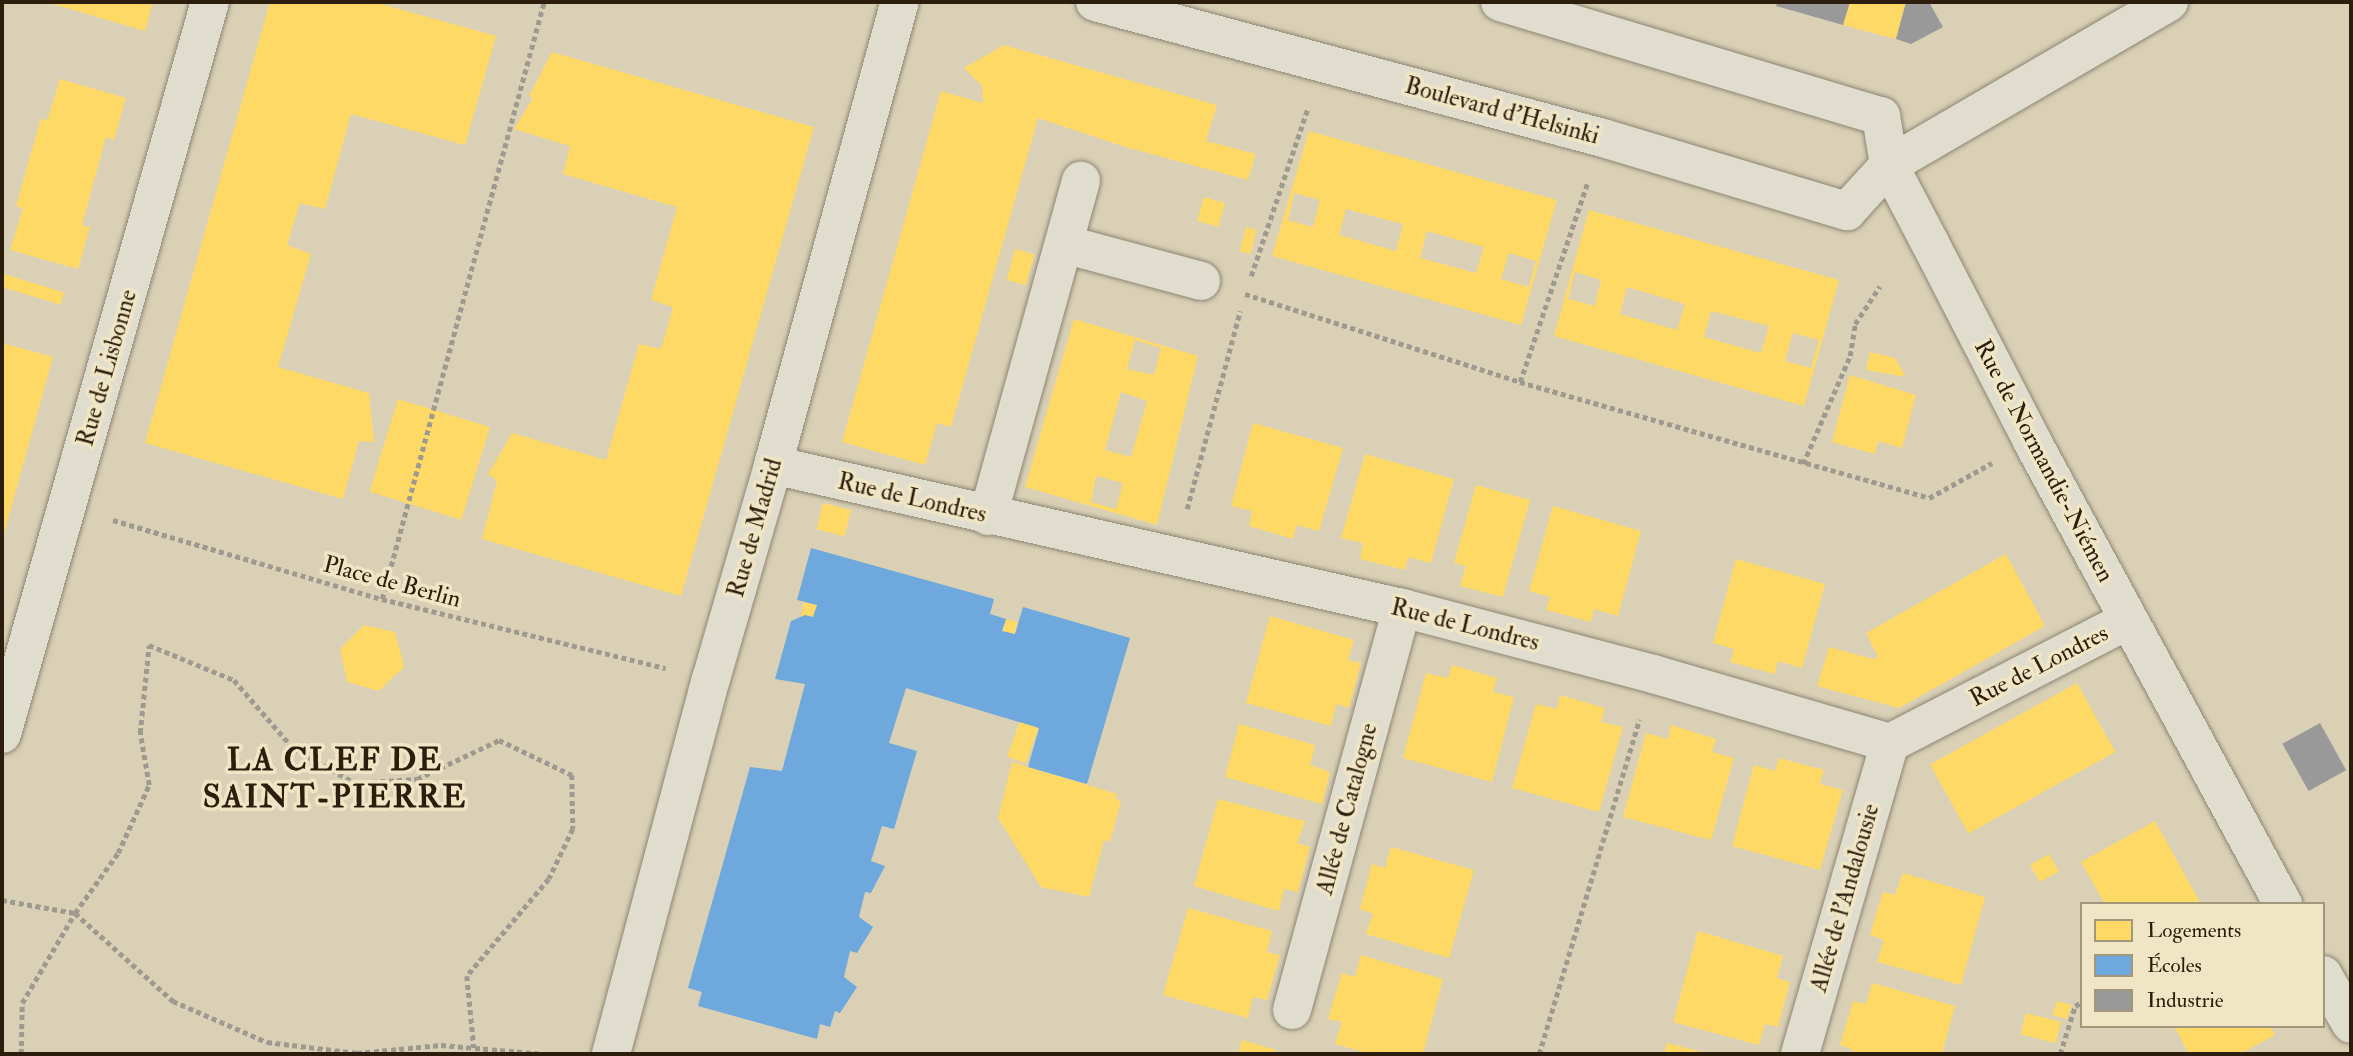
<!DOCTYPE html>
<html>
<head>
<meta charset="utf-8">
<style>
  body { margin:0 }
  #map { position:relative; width:2353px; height:1056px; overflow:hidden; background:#d9d0b5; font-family:"IM FELL Double Pica",serif }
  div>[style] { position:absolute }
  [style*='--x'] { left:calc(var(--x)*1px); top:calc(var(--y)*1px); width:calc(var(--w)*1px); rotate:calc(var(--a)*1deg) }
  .homes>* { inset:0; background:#ffd966; transform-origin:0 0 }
  .schools>* { inset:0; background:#6fa8dc }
  .industry>* { inset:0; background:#999; transform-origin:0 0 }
  .path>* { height:4.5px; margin-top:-2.25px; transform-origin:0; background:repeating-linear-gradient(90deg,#9f9a8f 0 5px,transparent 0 8.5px) }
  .roads { filter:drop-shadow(0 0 2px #8d8574) drop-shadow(0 0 2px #8d8574) }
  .minor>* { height:38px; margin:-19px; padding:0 19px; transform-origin:19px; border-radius:19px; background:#e1ddce }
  span { translate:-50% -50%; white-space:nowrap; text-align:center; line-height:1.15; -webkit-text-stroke:7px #f0e6c5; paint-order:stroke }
  .street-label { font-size:24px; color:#2c1d0c }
  .district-label { font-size:32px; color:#2c1d0c; font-weight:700; letter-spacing:2px }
  .frame { position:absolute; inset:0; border:4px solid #2c1d0c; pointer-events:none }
  .legend { position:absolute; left:2080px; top:902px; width:245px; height:126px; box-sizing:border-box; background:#f0e6c5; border:2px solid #a2967b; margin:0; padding:9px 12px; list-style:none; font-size:21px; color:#2c1d0c }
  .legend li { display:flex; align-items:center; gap:14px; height:35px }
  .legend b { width:35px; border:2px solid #a2967b }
</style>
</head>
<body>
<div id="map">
  <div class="homes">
    <i style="clip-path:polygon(46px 2px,153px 2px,145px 31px)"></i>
    <i style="clip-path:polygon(270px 2px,374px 2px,496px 36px,465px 145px,351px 114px,325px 209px,300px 203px,287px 245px,311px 254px,278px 367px,369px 393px,374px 442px,359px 441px,343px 499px,145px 443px)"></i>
    <i style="clip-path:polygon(1850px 2px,1906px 2px,1896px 39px,1843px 25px)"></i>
    <i style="clip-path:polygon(1004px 45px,1217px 105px,1206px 141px,1256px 154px,1248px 180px,1129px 148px,1038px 118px,951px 427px,937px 423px,925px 465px,842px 442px,941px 91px,983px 103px,982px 86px,964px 68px)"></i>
    <i style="clip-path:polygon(552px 52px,814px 127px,681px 596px,482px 539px,497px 481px,488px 474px,512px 433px,606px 460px,639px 344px,661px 349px,673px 307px,651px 300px,677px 207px,563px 174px,570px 146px,514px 129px,533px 98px,529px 96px)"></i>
    <i style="clip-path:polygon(60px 79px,126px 98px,114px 140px,106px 137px,82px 225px,90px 227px,78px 269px,10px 250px,23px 208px,16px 206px,41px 118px,47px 121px)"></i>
    <i style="clip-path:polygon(evenodd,1309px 131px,1557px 200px,1521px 325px,1272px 256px,1309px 131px,1294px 193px,1320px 200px,1313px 227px,1288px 220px,1294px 193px,1309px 131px,1346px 209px,1403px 224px,1396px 251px,1339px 235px,1346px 209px,1309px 131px,1427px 231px,1484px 247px,1476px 273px,1420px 258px,1427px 231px,1309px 131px,1509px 253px,1536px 261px,1529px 287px,1501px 279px,1509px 253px)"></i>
    <i style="left:1204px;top:197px;width:22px;height:25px;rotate:16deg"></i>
    <i style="clip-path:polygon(evenodd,1589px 210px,1839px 280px,1804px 406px,1554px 336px,1589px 210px,1575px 272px,1601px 280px,1595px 306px,1568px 299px,1575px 272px,1589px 210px,1627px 287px,1685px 304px,1677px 330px,1620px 314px,1627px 287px,1589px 210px,1711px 311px,1769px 326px,1761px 353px,1704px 337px,1711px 311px,1589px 210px,1793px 333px,1819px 340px,1811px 368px,1785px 361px,1793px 333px)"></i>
    <i style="left:1246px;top:227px;width:11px;height:25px;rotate:15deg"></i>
    <i style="left:1015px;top:249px;width:20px;height:32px;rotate:15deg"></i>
    <i style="left:4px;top:274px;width:63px;height:13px;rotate:17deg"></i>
    <i style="clip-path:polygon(evenodd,1074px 319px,1198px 356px,1157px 525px,1025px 487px,1074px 319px,1135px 340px,1161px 348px,1154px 375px,1127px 369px,1135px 340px,1074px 319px,1121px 392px,1147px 401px,1131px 457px,1105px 450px,1121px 392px,1074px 319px,1096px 476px,1123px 483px,1116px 509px,1091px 502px,1096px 476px)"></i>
    <i style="clip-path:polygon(2px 343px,53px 357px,3px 537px,2px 537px)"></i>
    <i style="clip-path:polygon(1870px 352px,1895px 358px,1906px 377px,1866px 370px)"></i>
    <i style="clip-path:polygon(1850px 375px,1916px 395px,1902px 448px,1878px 441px,1875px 454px,1832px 442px)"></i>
    <i style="left:398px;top:399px;width:96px;height:97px;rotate:17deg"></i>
    <i style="clip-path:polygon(1253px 423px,1343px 448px,1319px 531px,1297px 525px,1293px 539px,1249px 526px,1252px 511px,1231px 506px)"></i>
    <i style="clip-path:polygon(1365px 454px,1454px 479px,1431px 563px,1408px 557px,1405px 570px,1360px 559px,1363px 543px,1341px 538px)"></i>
    <i style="clip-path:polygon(1476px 485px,1530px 500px,1503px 597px,1460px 586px,1466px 566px,1454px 563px)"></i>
    <i style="left:823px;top:503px;width:29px;height:27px;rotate:14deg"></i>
    <i style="clip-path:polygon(1553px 506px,1641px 531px,1618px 616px,1594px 609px,1591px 622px,1569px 616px,1546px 610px,1550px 597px,1529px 591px)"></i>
    <i style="clip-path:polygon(2006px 554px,2045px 626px,1899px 708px,1817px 686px,1829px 647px,1873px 659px,1878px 657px,1866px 633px)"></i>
    <i style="clip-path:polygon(1736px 559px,1825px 584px,1802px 668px,1778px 661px,1775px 674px,1730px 662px,1734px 649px,1713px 643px)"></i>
    <i style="clip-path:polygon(804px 602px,817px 605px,813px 617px,805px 615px,800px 618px)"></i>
    <i style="clip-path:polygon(1270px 616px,1354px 640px,1348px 660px,1361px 663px,1349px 708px,1336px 704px,1331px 726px,1246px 703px)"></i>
    <i style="left:1006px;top:619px;width:12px;height:13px;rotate:14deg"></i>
    <i style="clip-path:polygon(364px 625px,395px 632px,404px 667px,379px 691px,347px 682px,340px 649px)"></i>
    <i style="clip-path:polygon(1452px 665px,1497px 678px,1493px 692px,1514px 697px,1492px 782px,1403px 758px,1426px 673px,1448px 678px)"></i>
    <i style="left:2077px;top:683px;width:79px;height:168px;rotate:61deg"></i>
    <i style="clip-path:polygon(1560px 695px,1605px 708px,1601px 722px,1623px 727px,1599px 812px,1512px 788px,1536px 704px,1557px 709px)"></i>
    <i style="left:1020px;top:721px;width:20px;height:38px;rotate:20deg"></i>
    <i style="clip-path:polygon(1239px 724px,1315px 745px,1310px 765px,1330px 772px,1322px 804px,1225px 777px)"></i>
    <i style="clip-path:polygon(1671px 725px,1716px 739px,1712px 752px,1734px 758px,1711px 840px,1623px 817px,1646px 733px,1668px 739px)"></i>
    <i style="clip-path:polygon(1779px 758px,1824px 770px,1820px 784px,1843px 790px,1820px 870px,1732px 846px,1754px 765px,1775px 771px)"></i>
    <i style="clip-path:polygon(1012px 762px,1117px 794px,1116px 799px,1121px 801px,1110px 842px,1104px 840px,1089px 897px,1041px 887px,998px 818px)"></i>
    <i style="clip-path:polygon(1218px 799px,1305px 821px,1297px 843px,1310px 847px,1298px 892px,1284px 889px,1279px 911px,1194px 886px)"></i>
    <i style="clip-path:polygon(2155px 821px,2201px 904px,2105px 904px,2081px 862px)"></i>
    <i style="clip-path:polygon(1391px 847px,1474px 870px,1449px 958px,1366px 934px,1373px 914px,1360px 909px,1372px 864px,1385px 868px)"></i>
    <i style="left:2049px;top:854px;width:20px;height:22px;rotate:60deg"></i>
    <i style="clip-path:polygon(1903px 873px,1985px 897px,1961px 985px,1877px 962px,1884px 940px,1870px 935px,1876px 914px,1883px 892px,1895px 895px)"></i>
    <i style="clip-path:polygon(1188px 908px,1272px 931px,1267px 952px,1280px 955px,1267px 1000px,1253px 997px,1248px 1018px,1163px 995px)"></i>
    <i style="clip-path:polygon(1698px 931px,1783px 956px,1777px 978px,1790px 982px,1778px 1027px,1765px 1024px,1759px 1045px,1673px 1022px)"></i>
    <i style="clip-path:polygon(1361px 955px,1443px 979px,1423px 1054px,1371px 1054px,1335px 1044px,1342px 1022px,1328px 1019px,1342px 973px,1355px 977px)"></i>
    <i style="clip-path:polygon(1872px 983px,1955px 1006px,1942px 1054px,1852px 1054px,1853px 1050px,1840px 1045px,1853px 1001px,1866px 1004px)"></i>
    <i style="clip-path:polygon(2057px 1001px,2072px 1005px,2067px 1019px,2052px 1015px)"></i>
    <i style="left:2026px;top:1013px;width:36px;height:22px;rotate:14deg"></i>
    <i style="clip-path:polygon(2174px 1026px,2270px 1026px,2275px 1035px,2240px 1054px,2189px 1054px)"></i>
    <i style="clip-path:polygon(1242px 1040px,1276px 1050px,1275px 1054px,1238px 1054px)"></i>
    <i style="clip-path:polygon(1667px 1043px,1707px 1053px,1707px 1054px,1664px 1054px)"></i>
  </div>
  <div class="schools">
    <i style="clip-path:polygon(811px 548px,994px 599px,990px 614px,1006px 619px,1002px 631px,1015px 634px,1023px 607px,1130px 638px,1087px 784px,1028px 767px,1039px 728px,906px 688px,889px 743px,917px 751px,894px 829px,882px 826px,871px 861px,885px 866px,871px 893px,865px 892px,859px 917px,873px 927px,857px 953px,850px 951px,844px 977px,857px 987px,840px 1013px,835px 1011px,830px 1027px,820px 1024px,817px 1039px,698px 1006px,702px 992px,688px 988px,750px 767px,782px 771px,805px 684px,775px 679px,791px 621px,805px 615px,813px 617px,817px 605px,797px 600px)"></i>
  </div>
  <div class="industry">
    <i style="clip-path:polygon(1777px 2px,1850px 2px,1843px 25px,1776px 6px)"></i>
    <i style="clip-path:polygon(1906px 2px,1929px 2px,1943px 27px,1911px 44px,1896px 39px)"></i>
    <i style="left:2320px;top:723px;width:54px;height:43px;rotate:61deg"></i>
  </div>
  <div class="path">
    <i style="--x:1251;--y:276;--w:177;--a:-71.3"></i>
    <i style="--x:1245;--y:294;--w:289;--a:17.7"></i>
    <i style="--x:1520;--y:382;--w:425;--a:15.8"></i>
    <i style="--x:1929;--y:498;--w:72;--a:-29.1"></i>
    <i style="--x:1520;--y:382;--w:209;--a:-71.3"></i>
    <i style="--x:1803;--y:464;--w:118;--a:-66.5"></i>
    <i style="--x:1850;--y:356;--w:32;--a:-81"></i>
    <i style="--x:1855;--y:324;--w:45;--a:-56.7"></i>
    <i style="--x:1187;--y:509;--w:205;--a:-75"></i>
    <i style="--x:113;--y:520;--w:280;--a:16.4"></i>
    <i style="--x:382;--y:599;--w:292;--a:13.7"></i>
    <i style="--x:382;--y:599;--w:619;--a:-74.82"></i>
    <i style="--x:2;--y:900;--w:74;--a:10.1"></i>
    <i style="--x:75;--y:913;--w:132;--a:41.9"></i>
    <i style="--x:173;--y:1001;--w:103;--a:23.6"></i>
    <i style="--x:267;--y:1042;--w:91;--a:7"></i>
    <i style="--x:357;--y:1053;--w:84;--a:-5.4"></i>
    <i style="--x:441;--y:1045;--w:103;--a:5"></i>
    <i style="--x:21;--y:1054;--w:51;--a:-88.9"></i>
    <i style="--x:22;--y:1003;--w:104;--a:-59.5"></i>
    <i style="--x:75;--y:913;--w:74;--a:-54.4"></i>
    <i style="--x:118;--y:853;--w:75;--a:-65.5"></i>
    <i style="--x:149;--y:785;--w:53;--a:-99.8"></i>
    <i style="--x:140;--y:733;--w:88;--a:-84.2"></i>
    <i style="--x:149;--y:645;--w:92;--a:22.4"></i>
    <i style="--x:234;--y:680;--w:91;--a:49"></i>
    <i style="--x:294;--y:749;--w:70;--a:29.1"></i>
    <i style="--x:355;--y:783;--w:62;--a:-3.7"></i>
    <i style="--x:417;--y:779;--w:91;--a:-25.4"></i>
    <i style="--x:499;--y:740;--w:81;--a:25.6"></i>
    <i style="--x:572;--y:775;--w:54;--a:88.9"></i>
    <i style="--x:573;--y:829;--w:55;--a:115.6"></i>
    <i style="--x:549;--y:879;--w:127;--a:130.2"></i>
    <i style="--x:467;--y:976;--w:72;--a:84.4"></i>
    <i style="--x:1539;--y:1054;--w:349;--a:-73.3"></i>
    <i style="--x:2060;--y:1054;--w:50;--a:-72.6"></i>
    <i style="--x:2075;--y:1006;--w:8;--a:-30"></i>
  </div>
  <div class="roads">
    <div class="minor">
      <i style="--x:1095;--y:2;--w:526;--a:14.99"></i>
      <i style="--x:1603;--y:138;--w:255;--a:16.7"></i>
      <i style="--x:1847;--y:211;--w:62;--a:-47.6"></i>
      <i style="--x:1889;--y:165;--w:324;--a:-30.2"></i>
      <i style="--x:1500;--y:2;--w:398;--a:16.7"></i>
      <i style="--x:1881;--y:116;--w:50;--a:80.7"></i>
      <i style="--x:1889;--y:165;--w:88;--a:62.3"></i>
      <i style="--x:1930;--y:243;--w:223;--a:62.7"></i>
      <i style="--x:2032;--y:441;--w:527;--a:61.54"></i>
      <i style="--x:1064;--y:244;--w:142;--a:15.1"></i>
      <i style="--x:773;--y:465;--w:645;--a:12.81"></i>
      <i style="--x:1402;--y:608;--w:260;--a:14.7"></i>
      <i style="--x:1653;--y:674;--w:247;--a:16.2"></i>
      <i style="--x:1890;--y:743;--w:268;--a:-27.3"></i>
      <i style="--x:988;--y:516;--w:348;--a:-74.5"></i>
      <i style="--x:2;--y:734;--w:761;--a:-74.14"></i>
      <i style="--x:2323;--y:975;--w:56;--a:60.3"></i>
      <i style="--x:1292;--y:1010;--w:417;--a:-74.7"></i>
      <i style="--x:611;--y:1054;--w:388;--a:-75.1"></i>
      <i style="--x:711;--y:679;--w:223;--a:-73.8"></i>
      <i style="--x:773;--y:465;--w:480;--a:-74.7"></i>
      <i style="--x:1800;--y:1054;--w:324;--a:-73.9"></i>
    </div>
  </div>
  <div class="street-label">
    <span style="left:1502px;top:111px;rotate:15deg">Boulevard d'Helsinki</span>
    <span style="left:107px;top:368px;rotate:-74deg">Rue de Lisbonne</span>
    <span style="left:2044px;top:461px;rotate:62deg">Rue de Normandie-Niémen</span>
    <span style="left:912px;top:498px;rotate:13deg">Rue de Londres</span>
    <span style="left:755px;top:528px;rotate:-74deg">Rue de Madrid</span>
    <span style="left:392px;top:582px;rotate:15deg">Place de Berlin</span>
    <span style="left:1465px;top:625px;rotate:14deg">Rue de Londres</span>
    <span style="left:2039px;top:666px;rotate:-27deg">Rue de Londres</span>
    <span style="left:1347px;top:809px;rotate:-75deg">Allée de Catalogne</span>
    <span style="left:1845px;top:898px;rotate:-74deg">Allée de l'Andalousie</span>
  </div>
  <div class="district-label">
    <span style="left:335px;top:779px">LA CLEF DE<br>SAINT-PIERRE</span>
  </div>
  <div class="frame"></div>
  <ul class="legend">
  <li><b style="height:19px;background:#ffd966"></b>Logements</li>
  <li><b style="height:19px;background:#6fa8dc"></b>Écoles</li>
  <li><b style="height:19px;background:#999"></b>Industrie</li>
  </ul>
</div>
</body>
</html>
